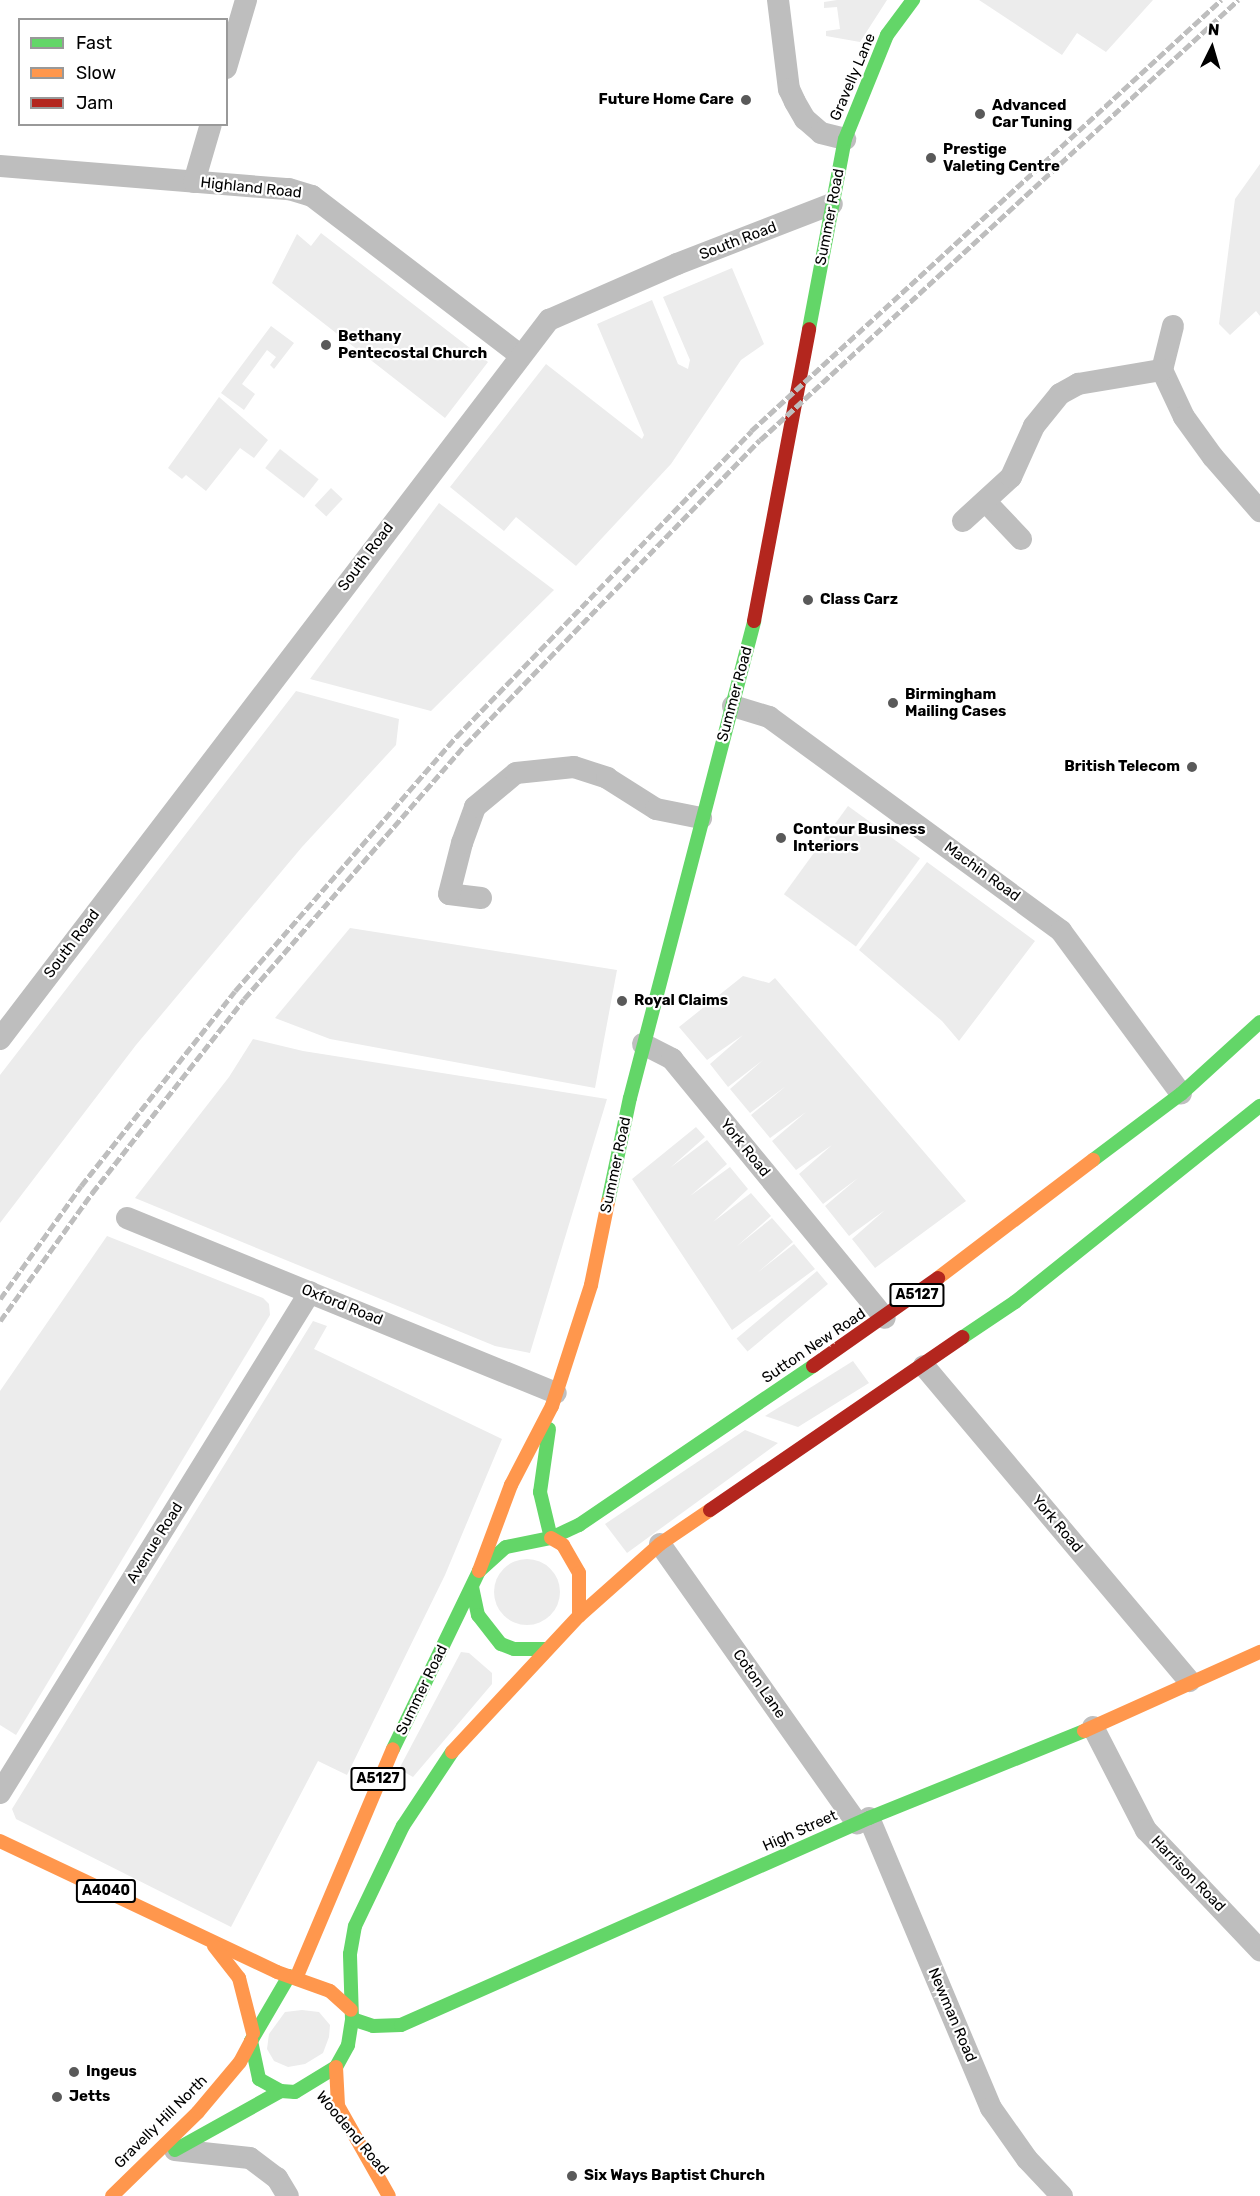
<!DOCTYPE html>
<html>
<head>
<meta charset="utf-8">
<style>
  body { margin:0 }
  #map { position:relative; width:1260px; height:2196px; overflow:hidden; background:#fff; font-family:Rubik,sans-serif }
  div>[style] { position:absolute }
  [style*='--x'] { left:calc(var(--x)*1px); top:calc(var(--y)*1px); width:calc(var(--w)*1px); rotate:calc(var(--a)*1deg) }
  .green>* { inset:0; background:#ececec; transform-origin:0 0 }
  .round { border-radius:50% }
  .street>* { height:22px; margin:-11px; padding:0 11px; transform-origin:11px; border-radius:11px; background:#bebebe }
  .fast>* { height:14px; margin:-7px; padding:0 7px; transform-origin:7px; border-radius:7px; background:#63d668 }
  .slow>* { height:14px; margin:-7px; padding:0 7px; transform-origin:7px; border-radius:7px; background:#ff974d }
  .jam>* { height:14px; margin:-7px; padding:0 7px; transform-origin:7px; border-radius:7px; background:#b3261e }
  .rail>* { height:4.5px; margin-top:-2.25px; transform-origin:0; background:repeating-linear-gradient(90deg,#bebebe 0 9px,transparent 0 12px) }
  .dots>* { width:16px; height:16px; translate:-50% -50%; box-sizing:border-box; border:3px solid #fff; border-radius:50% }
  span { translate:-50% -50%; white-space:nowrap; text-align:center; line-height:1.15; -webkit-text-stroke:4.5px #fff; paint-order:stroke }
  .shield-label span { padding:2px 4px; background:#fff; border:2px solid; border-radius:4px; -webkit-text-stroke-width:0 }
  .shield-label { font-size:14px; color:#000; font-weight:700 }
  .street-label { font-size:15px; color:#000 }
  .poi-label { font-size:15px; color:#000; font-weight:700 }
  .right { translate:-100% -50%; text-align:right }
  .left { translate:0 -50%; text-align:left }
  .legend { position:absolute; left:18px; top:18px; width:210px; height:108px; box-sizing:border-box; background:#fff; border:2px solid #999; margin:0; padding:8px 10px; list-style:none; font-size:18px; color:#000 }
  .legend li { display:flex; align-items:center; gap:12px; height:30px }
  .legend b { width:30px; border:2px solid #999 }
  .north { position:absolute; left:1182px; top:18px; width:60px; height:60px; -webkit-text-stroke:4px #fff; paint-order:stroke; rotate:5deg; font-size:16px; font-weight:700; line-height:24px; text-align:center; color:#000 }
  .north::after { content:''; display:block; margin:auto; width:21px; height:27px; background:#000; clip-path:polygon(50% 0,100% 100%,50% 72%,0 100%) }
</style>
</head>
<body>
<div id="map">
  <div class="green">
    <i style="clip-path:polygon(837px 0,887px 0,860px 42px,826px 36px,826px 31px,840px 29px,837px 7px,824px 8px,824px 2px)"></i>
    <i style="clip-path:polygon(979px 0,1153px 0,1106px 52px,1077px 33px,1062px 55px)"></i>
    <i style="clip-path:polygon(1260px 164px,1260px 316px,1256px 311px,1230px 335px,1219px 324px,1235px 199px)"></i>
    <i style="clip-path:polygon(321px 233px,488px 362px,445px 418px,272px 283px,297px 234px,311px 246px)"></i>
    <i style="clip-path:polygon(732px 268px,764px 344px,741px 360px,671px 464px,576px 566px,516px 517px,504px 531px,450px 487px,546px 364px,642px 439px,644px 435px,597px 324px,652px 300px,678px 364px,688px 369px,690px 360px,663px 297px)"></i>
    <i style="clip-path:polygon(271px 326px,294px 343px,274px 369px,270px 365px,276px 357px,267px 350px,242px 384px,255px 394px,244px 410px,221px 393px)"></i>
    <i style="clip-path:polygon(219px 397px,268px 440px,254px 458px,240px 448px,206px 491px,186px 475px,182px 479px,168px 468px)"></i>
    <i style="left:280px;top:449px;width:49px;height:24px;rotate:38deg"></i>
    <i style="left:331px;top:488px;width:16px;height:24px;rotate:43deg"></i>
    <i style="clip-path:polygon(439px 503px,554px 590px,431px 711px,310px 679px)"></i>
    <i style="clip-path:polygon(296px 691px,399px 719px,396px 745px,302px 847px,136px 1045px,0 1223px,0 1075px)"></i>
    <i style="left:848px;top:806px;width:89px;height:109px;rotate:36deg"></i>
    <i style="clip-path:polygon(927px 862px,1035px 941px,959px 1041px,942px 1021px,859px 950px)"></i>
    <i style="clip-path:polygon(350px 928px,617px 970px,595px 1088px,330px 1039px,275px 1018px)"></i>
    <i style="clip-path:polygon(743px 976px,769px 983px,775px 978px,966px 1201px,875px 1268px,852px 1239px,885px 1210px,849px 1236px,825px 1206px,858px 1178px,823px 1204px,799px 1174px,832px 1145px,796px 1170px,772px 1141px,806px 1112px,770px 1138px,751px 1115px,786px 1086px,750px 1113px,730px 1089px,763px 1060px,728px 1087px,710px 1064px,743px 1035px,707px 1060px,679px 1027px)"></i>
    <i style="clip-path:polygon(253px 1039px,303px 1051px,607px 1099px,530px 1353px,495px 1346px,135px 1198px,229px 1077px)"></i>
    <i style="clip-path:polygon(696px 1127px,705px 1137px,670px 1168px,707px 1140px,727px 1164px,690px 1196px,730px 1167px,748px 1189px,713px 1222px,751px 1193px,771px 1216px,736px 1247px,772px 1218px,793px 1242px,757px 1273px,794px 1244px,815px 1269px,732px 1330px,632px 1179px)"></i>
    <i style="clip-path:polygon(107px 1236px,263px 1298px,269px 1304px,270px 1315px,16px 1735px,0 1725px,0 1391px)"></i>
    <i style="left:817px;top:1271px;width:17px;height:105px;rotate:50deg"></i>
    <i style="clip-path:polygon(313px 1321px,327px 1326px,314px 1349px,502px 1439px,445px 1575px,347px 1775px,318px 1761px,231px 1927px,16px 1819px,12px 1809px)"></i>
    <i style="clip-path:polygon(853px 1361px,869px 1383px,798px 1427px,765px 1416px)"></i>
    <i style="clip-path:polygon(745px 1430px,778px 1443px,627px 1553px,605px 1524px)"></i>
    <i class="round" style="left:494px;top:1559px;width:66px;height:66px"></i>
    <i style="clip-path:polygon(461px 1652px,469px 1653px,492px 1673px,492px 1684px,413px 1777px,399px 1769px)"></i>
    <i style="clip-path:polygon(302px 2010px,319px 2012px,330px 2025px,329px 2037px,323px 2053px,305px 2064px,288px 2067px,274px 2061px,267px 2049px,269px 2034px,285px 2012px)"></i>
  </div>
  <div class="street">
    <i style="--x:778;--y:0;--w:90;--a:83"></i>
    <i style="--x:789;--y:89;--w:14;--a:65"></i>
    <i style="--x:795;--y:102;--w:20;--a:60"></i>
    <i style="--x:805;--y:119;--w:21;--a:41"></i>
    <i style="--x:821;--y:133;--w:25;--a:14"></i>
    <i style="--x:226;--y:68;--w:71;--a:-73.6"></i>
    <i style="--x:0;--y:166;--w:290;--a:4.6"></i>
    <i style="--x:289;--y:189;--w:24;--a:17"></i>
    <i style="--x:312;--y:196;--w:262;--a:37.4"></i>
    <i style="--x:194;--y:182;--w:60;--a:-73.7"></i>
    <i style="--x:1173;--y:326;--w:45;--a:104"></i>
    <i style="--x:1162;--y:370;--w:52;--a:64.9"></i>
    <i style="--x:1184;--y:417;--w:49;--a:54.1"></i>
    <i style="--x:1213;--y:457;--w:72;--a:49"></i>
    <i style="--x:986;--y:502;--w:51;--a:46.6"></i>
    <i style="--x:963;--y:521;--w:65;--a:-42.5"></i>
    <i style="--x:1011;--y:477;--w:56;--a:-65.7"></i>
    <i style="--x:1034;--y:426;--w:41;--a:-50.9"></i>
    <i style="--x:1060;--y:394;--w:21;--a:-29"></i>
    <i style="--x:1078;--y:384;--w:85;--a:-9.5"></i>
    <i style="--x:733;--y:706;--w:38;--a:17"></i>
    <i style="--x:769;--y:717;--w:362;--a:36.2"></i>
    <i style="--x:1061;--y:931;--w:202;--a:53.6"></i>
    <i style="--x:481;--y:898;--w:32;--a:-173"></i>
    <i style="--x:449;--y:894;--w:53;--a:-75.7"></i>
    <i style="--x:462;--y:843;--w:38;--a:-70"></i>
    <i style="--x:475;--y:807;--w:53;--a:-39.7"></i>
    <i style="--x:516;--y:773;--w:58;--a:-5.9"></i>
    <i style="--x:574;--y:767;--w:35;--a:18"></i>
    <i style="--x:607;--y:778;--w:58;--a:32.3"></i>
    <i style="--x:656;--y:809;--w:46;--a:11.3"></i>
    <i style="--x:0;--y:1039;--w:905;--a:-52.64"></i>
    <i style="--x:549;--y:320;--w:140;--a:-23.6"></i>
    <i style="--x:677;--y:264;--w:166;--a:-21.2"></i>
    <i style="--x:643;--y:1044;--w:33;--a:27"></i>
    <i style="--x:672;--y:1059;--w:335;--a:50.6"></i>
    <i style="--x:127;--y:1218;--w:463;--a:22.2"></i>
    <i style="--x:924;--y:1366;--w:412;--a:49.9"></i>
    <i style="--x:660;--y:1544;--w:342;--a:54.8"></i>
    <i style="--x:1093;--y:1727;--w:116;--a:62.8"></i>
    <i style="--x:1146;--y:1830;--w:166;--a:46.5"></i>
    <i style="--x:0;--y:1793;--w:589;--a:-58.25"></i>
    <i style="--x:869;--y:1818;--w:315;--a:67.2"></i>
    <i style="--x:991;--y:2108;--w:62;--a:54.8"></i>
    <i style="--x:1027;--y:2159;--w:51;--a:46.6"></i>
    <i style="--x:175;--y:2150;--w:75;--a:6.1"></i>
    <i style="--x:250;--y:2158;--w:34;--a:37"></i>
    <i style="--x:277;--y:2178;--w:21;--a:59"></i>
  </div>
  <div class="fast">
    <i style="--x:809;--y:329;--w:193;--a:-79.3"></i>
    <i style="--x:845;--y:139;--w:112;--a:-68"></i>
    <i style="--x:887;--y:35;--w:44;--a:-53.4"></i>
    <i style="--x:1093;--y:1160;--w:110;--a:-36.9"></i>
    <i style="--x:1181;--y:1094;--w:107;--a:-42.3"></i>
    <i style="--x:608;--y:1202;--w:106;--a:-78.1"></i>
    <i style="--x:630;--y:1098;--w:493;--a:-75.4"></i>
    <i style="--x:963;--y:1337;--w:63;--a:-33.9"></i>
    <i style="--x:1015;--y:1302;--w:314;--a:-38.7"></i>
    <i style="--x:549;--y:1429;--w:64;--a:98.1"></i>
    <i style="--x:540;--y:1492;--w:47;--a:76.6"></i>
    <i style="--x:472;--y:1587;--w:29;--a:78"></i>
    <i style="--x:478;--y:1615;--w:37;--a:52"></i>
    <i style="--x:501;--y:1644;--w:14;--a:21"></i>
    <i style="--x:514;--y:1649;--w:33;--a:0"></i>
    <i style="--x:393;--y:1749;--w:198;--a:-64.2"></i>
    <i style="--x:479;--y:1571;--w:36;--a:-42"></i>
    <i style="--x:506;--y:1547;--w:46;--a:-11.3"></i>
    <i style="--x:551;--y:1538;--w:31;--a:-25"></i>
    <i style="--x:579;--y:1525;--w:283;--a:-34.2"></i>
    <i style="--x:289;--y:1976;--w:75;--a:120.3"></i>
    <i style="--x:251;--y:2041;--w:39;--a:78"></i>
    <i style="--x:259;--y:2079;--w:25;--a:29"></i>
    <i style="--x:281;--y:2091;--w:14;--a:4"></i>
    <i style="--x:295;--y:2092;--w:48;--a:-31.4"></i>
    <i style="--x:336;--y:2067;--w:25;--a:-61"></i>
    <i style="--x:348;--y:2045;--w:26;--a:-81"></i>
    <i style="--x:352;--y:2019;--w:65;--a:-91.8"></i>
    <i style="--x:350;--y:1954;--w:28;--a:-80"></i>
    <i style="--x:355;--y:1926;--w:111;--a:-64.4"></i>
    <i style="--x:403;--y:1826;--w:89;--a:-56.5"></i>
    <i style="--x:352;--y:2019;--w:22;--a:18"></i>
    <i style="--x:373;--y:2026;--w:28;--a:-2"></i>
    <i style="--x:401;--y:2025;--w:512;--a:-23.86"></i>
    <i style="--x:869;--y:1818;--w:232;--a:-22"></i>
    <i style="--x:175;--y:2150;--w:121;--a:-29.1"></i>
  </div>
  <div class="slow">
    <i style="--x:938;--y:1278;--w:195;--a:-37.3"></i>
    <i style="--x:551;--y:1538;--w:14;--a:30"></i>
    <i style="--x:563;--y:1545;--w:32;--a:60"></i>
    <i style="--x:579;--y:1573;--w:43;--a:90"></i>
    <i style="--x:479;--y:1571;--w:92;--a:-69.6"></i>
    <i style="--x:511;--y:1485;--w:89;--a:-62.6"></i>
    <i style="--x:552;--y:1406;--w:127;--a:-72.1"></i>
    <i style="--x:591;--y:1285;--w:85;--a:-78.4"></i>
    <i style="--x:1084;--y:1731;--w:193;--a:-24.2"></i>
    <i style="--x:452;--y:1752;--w:186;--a:-47"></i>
    <i style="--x:579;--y:1616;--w:108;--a:-41.6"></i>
    <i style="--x:660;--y:1544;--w:60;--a:-34.2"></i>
    <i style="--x:0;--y:1841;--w:306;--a:25.3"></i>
    <i style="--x:277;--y:1972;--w:56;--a:19.7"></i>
    <i style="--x:330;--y:1991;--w:28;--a:42"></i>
    <i style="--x:214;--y:1946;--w:41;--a:52"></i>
    <i style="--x:239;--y:1978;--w:57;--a:75.7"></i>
    <i style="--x:297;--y:1976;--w:246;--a:-67.1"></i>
    <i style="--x:336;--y:2067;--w:39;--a:87"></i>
    <i style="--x:338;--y:2106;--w:103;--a:60.5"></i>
    <i style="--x:112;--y:2196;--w:120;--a:-44.3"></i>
    <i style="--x:198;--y:2112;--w:65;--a:-50"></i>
    <i style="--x:240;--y:2062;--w:24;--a:-62"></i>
  </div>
  <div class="jam">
    <i style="--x:754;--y:621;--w:297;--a:-79.3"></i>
    <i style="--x:813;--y:1366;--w:153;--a:-35.1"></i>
    <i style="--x:710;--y:1510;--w:306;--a:-34.4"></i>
  </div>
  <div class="rail">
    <i style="--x:0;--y:1299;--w:139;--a:-54.4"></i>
    <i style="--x:81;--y:1186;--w:248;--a:-51.7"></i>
    <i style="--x:235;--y:991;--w:337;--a:-49"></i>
    <i style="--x:456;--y:737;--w:425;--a:-46"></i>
    <i style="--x:751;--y:431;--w:638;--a:-42.52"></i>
    <i style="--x:0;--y:1321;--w:158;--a:-54.3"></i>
    <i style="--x:92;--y:1193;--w:246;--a:-51.9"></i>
    <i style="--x:244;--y:999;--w:337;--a:-49"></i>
    <i style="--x:465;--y:745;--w:424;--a:-46"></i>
    <i style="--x:760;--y:440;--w:650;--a:-42.63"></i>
  </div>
  <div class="dots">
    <i style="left:746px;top:100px;background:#595959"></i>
    <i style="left:980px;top:114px;background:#595959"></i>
    <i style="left:931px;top:158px;background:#595959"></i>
    <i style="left:326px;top:345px;background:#595959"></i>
    <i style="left:808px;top:600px;background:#595959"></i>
    <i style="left:893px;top:703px;background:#595959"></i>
    <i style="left:1192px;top:767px;background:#595959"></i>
    <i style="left:781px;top:838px;background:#595959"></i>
    <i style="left:622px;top:1001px;background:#595959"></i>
    <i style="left:74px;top:2072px;background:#595959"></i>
    <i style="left:57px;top:2097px;background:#595959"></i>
    <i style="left:572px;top:2176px;background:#595959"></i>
  </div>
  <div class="shield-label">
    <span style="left:917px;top:1295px">A5127</span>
    <span style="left:378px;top:1779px">A5127</span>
    <span style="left:106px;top:1891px">A4040</span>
  </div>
  <div class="street-label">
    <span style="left:853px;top:77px;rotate:-67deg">Gravelly Lane</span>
    <span style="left:251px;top:188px;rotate:6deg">Highland Road</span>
    <span style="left:830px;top:217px;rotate:-79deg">Summer Road</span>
    <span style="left:738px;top:241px;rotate:-21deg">South Road</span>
    <span style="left:366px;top:557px;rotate:-53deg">South Road</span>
    <span style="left:735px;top:694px;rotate:-75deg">Summer Road</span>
    <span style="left:982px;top:872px;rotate:36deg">Machin Road</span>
    <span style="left:72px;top:944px;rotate:-53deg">South Road</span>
    <span style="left:745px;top:1148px;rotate:51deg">York Road</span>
    <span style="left:616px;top:1165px;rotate:-78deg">Summer Road</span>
    <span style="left:342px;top:1305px;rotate:22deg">Oxford Road</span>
    <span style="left:814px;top:1346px;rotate:-34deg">Sutton New Road</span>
    <span style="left:1057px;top:1524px;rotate:50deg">York Road</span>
    <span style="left:155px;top:1543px;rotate:-58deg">Avenue Road</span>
    <span style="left:759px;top:1684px;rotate:55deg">Coton Lane</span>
    <span style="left:422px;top:1690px;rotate:-64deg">Summer Road</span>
    <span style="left:800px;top:1831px;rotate:-24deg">High Street</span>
    <span style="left:1188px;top:1874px;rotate:46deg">Harrison Road</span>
    <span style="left:952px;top:2015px;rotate:67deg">Newman Road</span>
    <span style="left:161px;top:2122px;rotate:-45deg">Gravelly Hill North</span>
    <span style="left:352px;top:2133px;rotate:50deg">Woodend Road</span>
  </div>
  <div class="poi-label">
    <span class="right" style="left:734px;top:100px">Future Home Care</span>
    <span class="left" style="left:992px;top:114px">Advanced<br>Car Tuning</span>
    <span class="left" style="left:943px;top:158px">Prestige<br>Valeting Centre</span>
    <span class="left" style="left:338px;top:345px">Bethany<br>Pentecostal Church</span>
    <span class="left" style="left:820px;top:600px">Class Carz</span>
    <span class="left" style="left:905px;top:703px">Birmingham<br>Mailing Cases</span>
    <span class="right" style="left:1180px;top:767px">British Telecom</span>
    <span class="left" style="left:793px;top:838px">Contour Business<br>Interiors</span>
    <span class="left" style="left:634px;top:1001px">Royal Claims</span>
    <span class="left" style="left:86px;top:2072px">Ingeus</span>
    <span class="left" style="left:69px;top:2097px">Jetts</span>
    <span class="left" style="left:584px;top:2176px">Six Ways Baptist Church</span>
  </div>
  <ul class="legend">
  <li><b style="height:8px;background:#63d668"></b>Fast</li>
  <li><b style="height:8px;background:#ff974d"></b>Slow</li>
  <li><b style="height:8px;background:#b3261e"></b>Jam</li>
  </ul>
  <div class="north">N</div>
</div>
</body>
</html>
